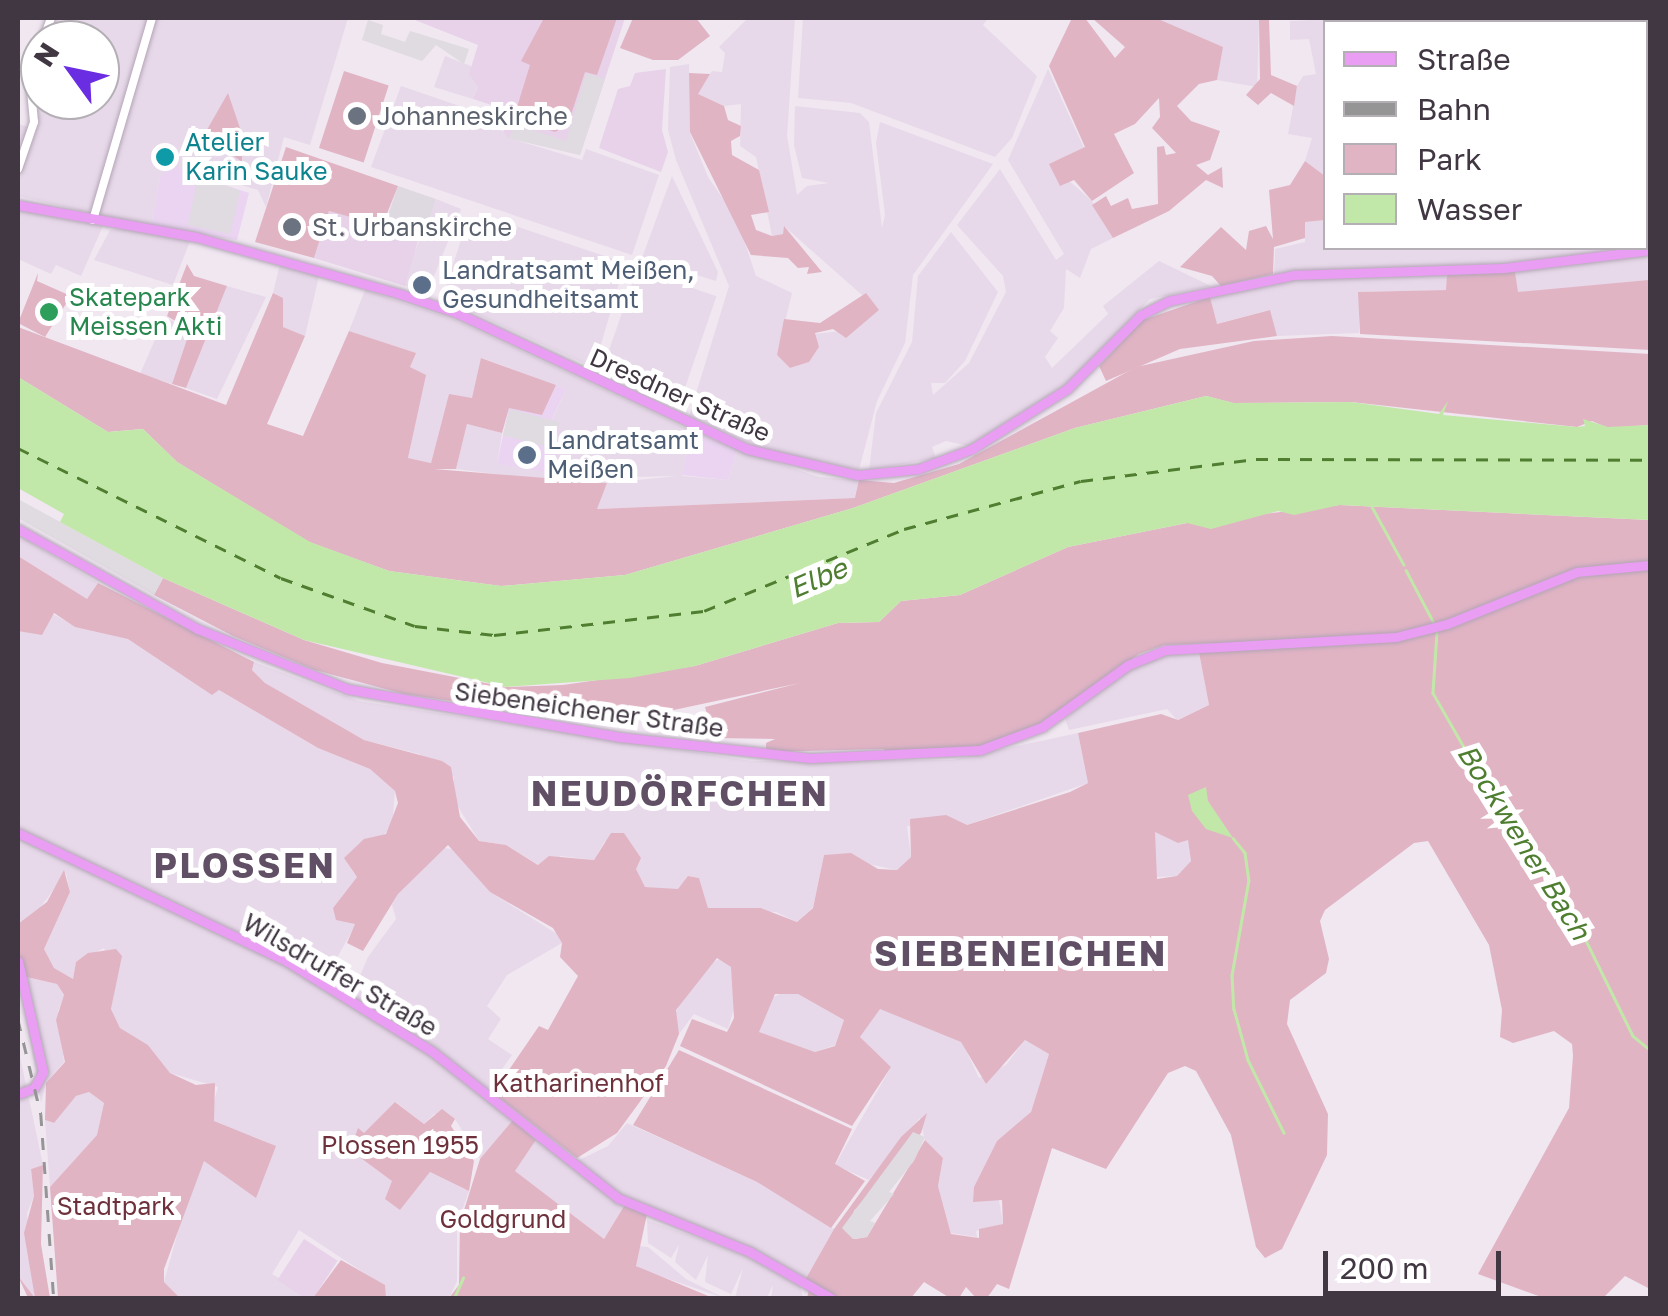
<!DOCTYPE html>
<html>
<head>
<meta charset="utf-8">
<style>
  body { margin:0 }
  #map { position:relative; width:1668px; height:1316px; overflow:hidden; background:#f0e7f1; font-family:"Golos Text",sans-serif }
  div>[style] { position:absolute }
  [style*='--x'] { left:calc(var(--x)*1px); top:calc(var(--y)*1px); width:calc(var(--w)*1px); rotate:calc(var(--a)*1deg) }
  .residential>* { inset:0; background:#e7d9e9; transform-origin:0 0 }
  .commercial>* { inset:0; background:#ead4f1 }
  .industrial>* { inset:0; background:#ded8e1; transform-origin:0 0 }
  .education>* { inset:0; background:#e7d2e9; transform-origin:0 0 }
  .green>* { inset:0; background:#e1b4c4; transform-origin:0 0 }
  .parking>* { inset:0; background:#dfdbe0; transform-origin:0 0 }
  .water>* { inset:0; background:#c2e8a9 }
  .stream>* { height:2.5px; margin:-1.25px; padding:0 1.25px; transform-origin:1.25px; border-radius:1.25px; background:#c2e8a9 }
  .ferry>* { height:2.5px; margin-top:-1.25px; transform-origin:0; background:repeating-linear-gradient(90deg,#4f7e31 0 12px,transparent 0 22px) }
  .roads { filter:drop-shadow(0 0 2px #b3a4b6) drop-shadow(0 0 2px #b3a4b6) }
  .minor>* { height:8px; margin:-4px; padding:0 4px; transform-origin:4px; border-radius:4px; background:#fff }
  .major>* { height:9px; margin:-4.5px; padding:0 4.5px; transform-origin:4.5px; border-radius:4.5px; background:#ea9ef3 }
  .rail>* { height:2.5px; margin-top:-1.25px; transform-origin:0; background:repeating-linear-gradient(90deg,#959595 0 12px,transparent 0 24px) }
  .dots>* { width:28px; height:28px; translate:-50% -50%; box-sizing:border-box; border:5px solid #fff; border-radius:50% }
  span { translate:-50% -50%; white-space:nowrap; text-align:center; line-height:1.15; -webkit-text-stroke:10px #fff; paint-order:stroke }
  .worship-label { font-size:25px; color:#5b616d }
  .left { translate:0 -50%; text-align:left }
  .culture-label { font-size:25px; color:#0d838f }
  .service-label { font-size:25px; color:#4e5e75 }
  .leisure-label { font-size:25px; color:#27864d }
  .street-label { font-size:25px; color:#413743 }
  .park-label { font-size:25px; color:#6e313c }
  .water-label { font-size:28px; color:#4f7e31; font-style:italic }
  .district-label { font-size:35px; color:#604f65; font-weight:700; letter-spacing:2.5px }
  .frame { position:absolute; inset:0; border:20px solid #413743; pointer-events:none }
  .legend { position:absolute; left:1323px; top:20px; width:325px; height:230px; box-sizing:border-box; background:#fff; border:2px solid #b3afb4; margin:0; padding:12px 18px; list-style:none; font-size:30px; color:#413743 }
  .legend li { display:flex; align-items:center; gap:20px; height:50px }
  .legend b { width:50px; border:2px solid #b3afb4 }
  .north { position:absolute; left:20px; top:20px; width:100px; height:100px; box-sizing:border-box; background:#fff; border:2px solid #b3afb4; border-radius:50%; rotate:303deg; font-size:28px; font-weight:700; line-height:40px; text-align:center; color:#413743 }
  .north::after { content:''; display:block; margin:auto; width:35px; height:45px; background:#6a2de2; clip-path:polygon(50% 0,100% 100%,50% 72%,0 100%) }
  .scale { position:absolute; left:1323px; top:1251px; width:178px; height:45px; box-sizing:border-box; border:5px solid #413743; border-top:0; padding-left:12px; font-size:30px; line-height:35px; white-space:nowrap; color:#413743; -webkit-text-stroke:8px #fff; paint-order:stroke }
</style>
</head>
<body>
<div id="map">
  <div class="residential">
    <i style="clip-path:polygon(56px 18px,348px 18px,310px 145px,284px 137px,266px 207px,258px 190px,216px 177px,160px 178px,151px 227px,18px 196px,18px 124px,37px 129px,40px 68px,40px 100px,100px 100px,100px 40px,49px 40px)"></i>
    <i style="clip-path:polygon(748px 18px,795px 18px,787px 136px,797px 195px,807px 186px,829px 183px,802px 178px,794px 145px,795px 106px,860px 113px,869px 122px,882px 228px,877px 250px,885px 215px,876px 143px,880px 122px,993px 164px,913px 275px,905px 343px,877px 401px,859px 470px,759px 448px,689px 416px,729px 286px,676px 160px,668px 130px,670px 67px,689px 64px,690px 133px,708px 177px,737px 219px,756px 276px,792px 293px,777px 355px,790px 368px,809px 362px,819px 347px,814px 334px,851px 330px,879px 310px,785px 227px,783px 234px,772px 236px,756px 157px,740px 146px,741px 104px,724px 106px,697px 94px,712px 71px,722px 72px,725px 53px,719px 47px)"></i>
    <i style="clip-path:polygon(803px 18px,988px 18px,983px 25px,1037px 76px,1012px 138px,995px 157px,851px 103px,798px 98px)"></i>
    <i style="clip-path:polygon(1156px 18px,1259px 20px,1257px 87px,1217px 80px,1222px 47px)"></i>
    <i style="clip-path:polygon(1353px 18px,1326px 22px,1325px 176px,1305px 161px,1312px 138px,1288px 134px,1297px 86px,1303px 76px,1316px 74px,1309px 39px,1290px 40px,1290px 21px)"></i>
    <i style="clip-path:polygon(445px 56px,471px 66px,478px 87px,473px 99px,434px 87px)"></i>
    <i style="clip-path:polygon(1048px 69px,1084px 148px,1050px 164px,1092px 201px,1113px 238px,1091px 249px,1080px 278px,1066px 269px,1064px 308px,1050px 331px,1058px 338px,1045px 357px,1052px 368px,1108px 314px,1103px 306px,1159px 261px,1211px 286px,1150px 299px,1065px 385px,969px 446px,946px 441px,932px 447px,936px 458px,869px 470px,876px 413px,912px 342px,918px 276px,951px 232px,998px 292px,965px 361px,945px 383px,931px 383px,933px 395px,969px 363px,1006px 292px,1003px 276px,957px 225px,1000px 169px,1056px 260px,1064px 254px,1008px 160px)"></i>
    <i style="clip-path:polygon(401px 86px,486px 115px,509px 138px,582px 160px,586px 149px,659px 175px,632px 255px,371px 167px)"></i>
    <i style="clip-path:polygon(672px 176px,718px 272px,716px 281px,642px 258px)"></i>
    <i style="left:436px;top:199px;width:27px;height:92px;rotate:22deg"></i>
    <i style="clip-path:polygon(18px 210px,103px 226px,81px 276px,56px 265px,51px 274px,18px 259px)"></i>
    <i style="clip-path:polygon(492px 218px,625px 263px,594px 368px,442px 298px,463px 234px,484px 241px)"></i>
    <i style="clip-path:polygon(1325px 220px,1326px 248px,1641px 248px,1648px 251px,1649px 280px,1517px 293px,1515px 272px,1448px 275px,1447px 290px,1359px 292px,1359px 333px,1277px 336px,1269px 310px,1216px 324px,1209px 292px,1274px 277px,1275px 249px,1305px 242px,1304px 222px)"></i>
    <i style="clip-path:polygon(126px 228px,190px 241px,173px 285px,94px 260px,110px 230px)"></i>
    <i style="clip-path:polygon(280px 264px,319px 276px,305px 336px,283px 327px,283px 298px,273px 293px)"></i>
    <i style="left:637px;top:269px;width:84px;height:109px;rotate:19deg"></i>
    <i style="clip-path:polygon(227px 286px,266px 297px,217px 399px,186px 388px)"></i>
    <i style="clip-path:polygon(365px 290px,455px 320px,692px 431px,682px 476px,728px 480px,737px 449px,819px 477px,859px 480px,856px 498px,596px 509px,607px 483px,677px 476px,536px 479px,456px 469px,467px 424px,502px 433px,497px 464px,552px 472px,559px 429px,552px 420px,566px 389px,482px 358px,472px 399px,449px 395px,431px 463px,408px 458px,425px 375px,410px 367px,415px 353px,349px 331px)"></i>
    <i style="clip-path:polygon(165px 317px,190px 330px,172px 384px,140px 374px)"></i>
    <i style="clip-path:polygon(18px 535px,98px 583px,88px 600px,18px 556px)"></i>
    <i style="clip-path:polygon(18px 595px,75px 626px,128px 638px,213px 694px,219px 690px,318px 748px,370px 769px,395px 791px,392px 826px,351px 869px,357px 877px,333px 908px,356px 924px,321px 986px,331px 993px,352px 994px,368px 957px,396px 919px,392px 905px,398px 894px,439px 847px,456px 850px,490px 892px,557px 934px,562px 943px,507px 975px,487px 1006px,501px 1019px,488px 1039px,512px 1055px,488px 1089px,489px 1101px,513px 1120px,485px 1156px,480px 1159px,455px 1119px,434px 1114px,424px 1124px,396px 1102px,364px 1134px,358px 1129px,350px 1149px,393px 1181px,400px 1210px,430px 1172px,469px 1191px,457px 1225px,457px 1281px,449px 1298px,386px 1298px,384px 1286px,299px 1230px,272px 1274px,312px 1298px,180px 1298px,164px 1282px,218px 1087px,170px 1073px,148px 1045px,120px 1028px,111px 1009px,116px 982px,104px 948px,76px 962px,73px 979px,54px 968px,44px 949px,70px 892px,66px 873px,30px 921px,18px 924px)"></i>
    <i style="clip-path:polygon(1198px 647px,1209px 705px,1177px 720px,1167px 709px,1069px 730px,1065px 719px,1116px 677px,1159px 656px)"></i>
    <i style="clip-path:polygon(254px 662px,359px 701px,752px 761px,952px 760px,1078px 733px,1088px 783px,967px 825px,907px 826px,911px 857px,897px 870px,824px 855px,813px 907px,797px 922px,776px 912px,719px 911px,708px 908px,699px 878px,689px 876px,679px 890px,644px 887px,636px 869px,605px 841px,594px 860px,561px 856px,539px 865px,506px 845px,479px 841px,454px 800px,454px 777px,419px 754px,364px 740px,321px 716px,265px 683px,252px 670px)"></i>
    <i style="clip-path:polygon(1149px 829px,1188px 839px,1191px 861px,1177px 876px,1142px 878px)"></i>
    <i style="clip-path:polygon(724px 957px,731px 967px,735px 1005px,728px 1029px,694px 1014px,679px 1034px,674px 1018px,680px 1002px,711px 963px)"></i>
    <i style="clip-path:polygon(18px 975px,57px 984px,64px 996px,58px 1011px,64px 1062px,46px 1083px,41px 1103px)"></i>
    <i style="clip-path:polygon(782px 993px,798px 994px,844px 1020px,835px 1045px,815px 1052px,759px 1032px,771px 998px)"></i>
    <i style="clip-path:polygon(880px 1008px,962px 1042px,979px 1078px,1006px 1065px,1025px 1040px,1049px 1054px,1031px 1112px,991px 1153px,1003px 1224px,976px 1231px,977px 1237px,951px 1233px,938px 1186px,943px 1158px,925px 1140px,920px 1118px,869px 1180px,835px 1165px,891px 1067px,860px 1037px)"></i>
    <i style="clip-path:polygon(18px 1047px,43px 1165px,31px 1169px,34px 1196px,27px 1213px,35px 1298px,18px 1276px)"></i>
    <i style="clip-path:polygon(89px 1092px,104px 1103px,97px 1135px,50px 1187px,45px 1120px,53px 1123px,76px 1096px)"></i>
    <i style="clip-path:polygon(627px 1123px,757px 1182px,834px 1229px,804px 1282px,733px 1245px,626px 1203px,604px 1239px,515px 1171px,539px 1136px,573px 1163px,608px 1146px)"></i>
    <i style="clip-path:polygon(647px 1220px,745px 1255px,800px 1286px,803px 1298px,771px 1298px,773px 1285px,767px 1298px,735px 1298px,743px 1268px,731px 1294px,705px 1282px,708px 1255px,696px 1280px,675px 1262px,679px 1245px,671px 1258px,648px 1243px)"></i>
    <i style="clip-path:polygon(638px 1246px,648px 1247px,686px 1279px,724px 1298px,642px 1270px,635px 1264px)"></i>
  </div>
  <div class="commercial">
    <i style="clip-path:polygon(173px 163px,188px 174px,216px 177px,216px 182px,249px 193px,237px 240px,151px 227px,160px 178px)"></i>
    <i style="clip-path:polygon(556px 385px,566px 389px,552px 419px,559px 429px,552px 473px,497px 464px,509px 407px,542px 414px)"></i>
    <i style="clip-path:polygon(692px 431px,737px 449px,728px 480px,682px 475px)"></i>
  </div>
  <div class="industrial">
    <i style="left:398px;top:186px;width:40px;height:32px;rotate:19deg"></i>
  </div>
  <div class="education">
    <i style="clip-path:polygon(410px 18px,625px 18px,580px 155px,508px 138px,503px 132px,510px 111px,473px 99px,478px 87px,469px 74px,478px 45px)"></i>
    <i style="clip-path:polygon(666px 69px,662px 130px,668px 152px,661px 172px,599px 148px,618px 89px,630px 86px,635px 73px)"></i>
    <i style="clip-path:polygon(329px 211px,382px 226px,387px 216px,422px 227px,405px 286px,314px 258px)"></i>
    <i style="left:304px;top:1239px;width:40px;height:49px;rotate:33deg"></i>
  </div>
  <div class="green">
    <i style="clip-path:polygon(544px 18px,617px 18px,597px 75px,585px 72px,568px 124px,555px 132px,529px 123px,517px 107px,530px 65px,521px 61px)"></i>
    <i style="clip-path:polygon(633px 18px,696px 18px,710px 36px,678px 60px,653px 60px,620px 48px)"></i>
    <i style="clip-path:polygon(1072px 18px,1085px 18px,1115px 58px,1125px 47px,1092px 18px,1156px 18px,1223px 47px,1217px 80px,1199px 84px,1177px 106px,1191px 121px,1220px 131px,1210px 160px,1196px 165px,1208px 175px,1222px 167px,1223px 188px,1206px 180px,1169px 211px,1113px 238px,1092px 205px,1106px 196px,1111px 206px,1128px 198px,1132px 209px,1158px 204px,1157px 147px,1164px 146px,1166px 155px,1176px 153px,1152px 128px,1160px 117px,1159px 98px,1135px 124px,1114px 134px,1134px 173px,1092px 201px,1074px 180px,1060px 186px,1049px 164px,1085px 147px,1049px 66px)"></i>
    <i style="clip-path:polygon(1269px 19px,1271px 75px,1297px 86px,1294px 106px,1271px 93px,1258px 105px,1246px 95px,1260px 79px,1259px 20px)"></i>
    <i style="left:344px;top:71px;width:47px;height:81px;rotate:18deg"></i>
    <i style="clip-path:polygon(689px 73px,710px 74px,698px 94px,724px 106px,728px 120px,741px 126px,740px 136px,731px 141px,732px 155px,759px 170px,769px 212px,751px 215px,756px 230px,772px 236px,783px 234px,784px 226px,822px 272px,807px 274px,809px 267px,798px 268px,788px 258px,751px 255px,690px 132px)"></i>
    <i style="clip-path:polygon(228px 93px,242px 134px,242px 162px,204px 135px)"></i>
    <i style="clip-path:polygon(286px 147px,398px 186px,382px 226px,329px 211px,314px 258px,255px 242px)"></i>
    <i style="clip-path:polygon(1305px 161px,1325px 176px,1325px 220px,1305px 222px,1305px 238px,1274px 247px,1273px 274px,1221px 286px,1212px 276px,1180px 267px,1221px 227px,1246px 250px,1249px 231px,1266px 226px,1273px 239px,1269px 190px,1290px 185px)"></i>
    <i style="clip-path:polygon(1650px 250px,1650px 350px,1360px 334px,1358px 292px,1446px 290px,1447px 275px,1515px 272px,1518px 292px,1648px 280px)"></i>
    <i style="clip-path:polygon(187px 264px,194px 276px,227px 286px,186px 388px,172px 384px,190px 330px,167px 316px)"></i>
    <i style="clip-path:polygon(38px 273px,37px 281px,71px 296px,45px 337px,18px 323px)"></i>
    <i style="clip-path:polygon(273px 293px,283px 298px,283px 327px,305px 336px,267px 424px,303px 436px,349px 331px,416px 353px,410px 367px,426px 375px,408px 458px,431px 463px,449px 394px,472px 398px,481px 358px,556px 385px,542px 415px,509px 408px,502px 433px,467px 424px,456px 469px,434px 469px,607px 483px,597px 509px,855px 498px,859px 480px,894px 483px,959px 464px,1136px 367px,1254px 341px,1332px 336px,1650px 354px,1650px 425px,1608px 428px,1592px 421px,1577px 427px,1351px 402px,1233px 403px,1206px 396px,1075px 428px,853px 508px,625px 575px,501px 586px,389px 571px,309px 542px,177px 462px,143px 429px,108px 432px,18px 377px,18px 327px,226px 405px)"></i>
    <i style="clip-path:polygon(866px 293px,879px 310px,846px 338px,833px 329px,815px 333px,819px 347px,809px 362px,790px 368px,777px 355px,784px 319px,820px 323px)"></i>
    <i style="clip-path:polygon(1210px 297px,1217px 324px,1270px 310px,1277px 336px,1180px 349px,1106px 381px,1099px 366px,1143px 320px)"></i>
    <i style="clip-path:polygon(evenodd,1340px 505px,1650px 520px,1650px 1289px,1625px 1276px,1603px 1298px,1544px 1298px,1478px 1274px,1569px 1108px,1573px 1056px,1572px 1044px,1554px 1031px,1513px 1043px,1500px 1037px,1502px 1010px,1489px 945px,1428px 841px,1414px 843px,1325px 910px,1320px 921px,1329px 959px,1326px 973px,1290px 1000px,1287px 1024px,1328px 1114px,1327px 1155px,1282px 1249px,1265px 1258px,1256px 1247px,1231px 1135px,1196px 1071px,1185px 1066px,1168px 1073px,1106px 1169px,1052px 1148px,1009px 1289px,997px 1284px,987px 1298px,976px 1298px,966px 1287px,959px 1298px,950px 1298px,924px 1282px,911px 1298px,807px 1298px,810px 1286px,804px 1282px,834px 1229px,901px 1137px,927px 1113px,921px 1133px,854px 1211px,848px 1229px,855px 1239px,867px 1237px,925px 1140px,943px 1158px,938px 1186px,951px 1234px,979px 1238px,979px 1229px,1003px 1224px,1002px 1200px,973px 1202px,974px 1187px,997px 1141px,1031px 1112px,1049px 1054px,1025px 1040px,986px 1084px,961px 1042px,880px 1009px,860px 1037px,891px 1067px,852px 1126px,680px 1046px,692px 1019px,727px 1032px,734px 1018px,731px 967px,717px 958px,676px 1010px,679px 1034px,666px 1066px,617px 1133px,577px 1158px,493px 1093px,539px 1026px,548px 1030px,578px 976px,560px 957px,562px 943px,553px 928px,490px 892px,448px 845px,398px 894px,363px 951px,347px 943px,355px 924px,336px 920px,333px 908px,357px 877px,344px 858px,364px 839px,386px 834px,398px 803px,395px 791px,370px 769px,318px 748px,219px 690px,212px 695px,128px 639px,75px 627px,54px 613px,42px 635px,18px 631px,18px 556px,87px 599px,98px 583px,254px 662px,252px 670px,265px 683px,364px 740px,442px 761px,451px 767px,460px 817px,479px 841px,506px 845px,538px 865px,549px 856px,594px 860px,611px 833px,624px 833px,641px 858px,636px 869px,645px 887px,678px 889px,688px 876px,699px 878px,708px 908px,761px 908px,797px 922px,813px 908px,824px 855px,851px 853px,878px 869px,897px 870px,911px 857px,910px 819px,946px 815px,967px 825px,1070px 792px,1088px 783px,1078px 733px,1161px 714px,1178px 720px,1209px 705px,1198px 647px,1217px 643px,1164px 645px,1139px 654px,1040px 724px,980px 746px,886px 754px,884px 749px,766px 752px,766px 743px,775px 739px,714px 738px,705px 707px,800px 683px,655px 714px,586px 721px,404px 694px,315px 670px,233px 636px,154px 595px,163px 578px,304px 640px,382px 663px,506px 687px,563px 685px,695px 666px,838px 623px,879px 622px,901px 601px,960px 595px,1068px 547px,1187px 523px,1340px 505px,1155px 832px,1178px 843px,1188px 840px,1191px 861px,1177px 876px,1157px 879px,1155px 832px,1340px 505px,775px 994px,798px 994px,844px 1020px,835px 1046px,815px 1052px,759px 1032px,775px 994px)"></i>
    <i style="clip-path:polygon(64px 870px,70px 892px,44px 949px,54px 968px,73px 979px,76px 962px,88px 953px,116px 949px,122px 956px,111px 1009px,120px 1028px,148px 1045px,170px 1073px,196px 1085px,215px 1083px,214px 1121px,276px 1146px,256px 1198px,204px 1161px,164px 1269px,164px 1282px,180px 1298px,58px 1298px,50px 1187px,97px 1135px,104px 1103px,89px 1092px,76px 1096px,54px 1123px,45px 1120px,46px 1083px,65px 1062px,56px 1020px,64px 995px,57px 984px,18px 975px,18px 924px,47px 902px)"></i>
    <i style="clip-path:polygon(679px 1050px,852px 1129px,835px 1164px,865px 1181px,831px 1228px,757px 1182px,633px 1125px)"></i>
    <i style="clip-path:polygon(395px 1102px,424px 1124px,442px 1109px,455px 1119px,451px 1126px,474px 1161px,469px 1191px,430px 1172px,400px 1210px,385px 1199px,392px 1181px,350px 1150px,358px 1128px,364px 1133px)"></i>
    <i style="clip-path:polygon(513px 1120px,536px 1140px,515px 1171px,604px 1239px,626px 1203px,647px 1214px,636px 1266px,713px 1298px,449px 1298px,459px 1285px,460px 1223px,480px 1159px)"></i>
    <i style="clip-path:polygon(43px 1165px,41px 1244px,50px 1298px,28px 1298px,18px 1276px,35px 1298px,24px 1233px,34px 1196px,31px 1169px)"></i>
    <i style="clip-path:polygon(341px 1260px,385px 1285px,386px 1298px,313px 1298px)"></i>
  </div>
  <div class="parking">
    <i style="clip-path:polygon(368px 20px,383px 25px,381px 34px,405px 42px,410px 31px,469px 49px,464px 64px,436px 45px,422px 61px,362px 40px)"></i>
    <i style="clip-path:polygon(586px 73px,605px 79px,580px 155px,508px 138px,517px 125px,566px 141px)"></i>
    <i style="clip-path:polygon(192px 173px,240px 191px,230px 234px,188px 225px,196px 186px,190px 184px)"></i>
    <i style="left:510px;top:409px;width:51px;height:27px;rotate:15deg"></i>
    <i style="clip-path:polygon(18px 499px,163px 578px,154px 595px,18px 518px)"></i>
    <i style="clip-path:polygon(913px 1132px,925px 1137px,914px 1161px,889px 1192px,894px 1194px,870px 1221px,875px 1223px,867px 1237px,853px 1239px,842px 1228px)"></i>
  </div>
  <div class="water">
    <i style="clip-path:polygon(18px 377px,108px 432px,143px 429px,177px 462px,310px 542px,389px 571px,501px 586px,625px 575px,853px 508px,1075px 428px,1206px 396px,1234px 403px,1351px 402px,1439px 414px,1448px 401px,1443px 415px,1577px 427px,1585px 426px,1583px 419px,1608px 427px,1650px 425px,1650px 520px,1340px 505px,1294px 515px,1278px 511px,1211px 529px,1187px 523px,1068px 547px,960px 595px,901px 601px,879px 622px,838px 623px,695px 666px,630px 678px,506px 687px,304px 640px,163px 578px,60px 522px,64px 514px,18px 488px)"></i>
    <i style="clip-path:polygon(1206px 787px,1208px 801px,1233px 838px,1206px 829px,1192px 811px,1188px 795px)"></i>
  </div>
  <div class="stream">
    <i style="--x:1371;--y:505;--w:68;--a:61.2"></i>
    <i style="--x:1406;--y:570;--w:62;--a:62.2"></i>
    <i style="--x:1437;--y:632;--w:61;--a:93.8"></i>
    <i style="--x:1433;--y:693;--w:157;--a:60.2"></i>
    <i style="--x:1511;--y:829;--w:112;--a:54.5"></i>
    <i style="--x:1576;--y:920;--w:129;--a:63.8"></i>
    <i style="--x:1633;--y:1036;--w:22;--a:39"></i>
    <i style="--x:1233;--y:838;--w:19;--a:51"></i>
    <i style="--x:1245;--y:853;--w:27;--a:82"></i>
    <i style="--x:1249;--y:880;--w:97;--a:100.1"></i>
    <i style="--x:1232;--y:975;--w:34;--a:87"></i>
    <i style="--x:1234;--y:1009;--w:53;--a:74.6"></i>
    <i style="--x:1248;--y:1060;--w:81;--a:63.7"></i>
    <i style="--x:454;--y:1298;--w:22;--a:-66"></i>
  </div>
  <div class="ferry">
    <i style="--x:18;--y:448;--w:293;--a:26.3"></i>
    <i style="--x:281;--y:578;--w:142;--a:19.7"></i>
    <i style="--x:415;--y:626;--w:80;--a:6.5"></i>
    <i style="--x:494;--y:635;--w:211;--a:-6.5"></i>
    <i style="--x:704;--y:611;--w:216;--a:-22.3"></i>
    <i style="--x:904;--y:529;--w:183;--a:-15.2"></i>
    <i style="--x:1081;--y:481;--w:176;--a:-7.2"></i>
    <i style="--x:1256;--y:459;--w:394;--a:0.1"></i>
  </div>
  <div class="roads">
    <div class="minor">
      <i style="--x:43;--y:40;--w:23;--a:-70"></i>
      <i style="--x:18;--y:169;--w:50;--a:-71.2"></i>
      <i style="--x:34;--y:122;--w:42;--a:-95.4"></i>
      <i style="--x:30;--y:80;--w:32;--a:-72"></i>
      <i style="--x:93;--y:220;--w:210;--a:-73.7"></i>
    </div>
    <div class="major">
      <i style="--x:18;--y:205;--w:181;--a:10.2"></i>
      <i style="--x:196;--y:237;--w:212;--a:15.6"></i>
      <i style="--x:400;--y:294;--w:60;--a:18.4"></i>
      <i style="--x:457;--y:313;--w:320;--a:25.1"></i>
      <i style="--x:747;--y:449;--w:114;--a:13.2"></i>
      <i style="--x:858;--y:475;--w:60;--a:-5.7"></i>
      <i style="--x:918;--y:469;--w:58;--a:-20.3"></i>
      <i style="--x:972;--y:449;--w:112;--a:-32.3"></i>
      <i style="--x:1067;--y:389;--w:105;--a:-45"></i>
      <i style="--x:1141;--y:315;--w:30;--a:-27"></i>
      <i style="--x:1168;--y:301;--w:128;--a:-11.7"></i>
      <i style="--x:1293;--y:275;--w:211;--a:-1.9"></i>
      <i style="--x:1504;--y:268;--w:147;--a:-7"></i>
      <i style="--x:18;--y:529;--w:206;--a:29.1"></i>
      <i style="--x:198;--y:629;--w:162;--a:21.8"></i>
      <i style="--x:348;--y:689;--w:276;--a:10"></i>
      <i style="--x:620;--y:737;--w:191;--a:6.3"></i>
      <i style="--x:810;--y:758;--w:170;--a:-2.7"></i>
      <i style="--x:980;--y:750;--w:66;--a:-20.4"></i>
      <i style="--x:1042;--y:727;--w:106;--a:-35.8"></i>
      <i style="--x:1128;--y:665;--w:40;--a:-22"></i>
      <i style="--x:1165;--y:650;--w:231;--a:-3.2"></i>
      <i style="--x:1396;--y:637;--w:53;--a:-14.3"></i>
      <i style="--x:1447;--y:624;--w:140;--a:-21.8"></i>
      <i style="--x:1577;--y:572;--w:73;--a:-5.5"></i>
      <i style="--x:18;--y:833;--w:299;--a:25.5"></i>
      <i style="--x:288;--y:962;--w:171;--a:31.8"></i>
      <i style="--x:433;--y:1052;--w:236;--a:38.3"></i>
      <i style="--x:618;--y:1198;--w:143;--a:22.2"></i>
      <i style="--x:750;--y:1252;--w:93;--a:29.6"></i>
      <i style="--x:18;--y:961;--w:114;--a:77.3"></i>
      <i style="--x:43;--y:1072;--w:18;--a:119"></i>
      <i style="--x:34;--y:1088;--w:17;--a:159"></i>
    </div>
  </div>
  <div class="rail">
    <i style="--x:18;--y:1019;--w:98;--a:76.4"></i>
    <i style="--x:41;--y:1114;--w:184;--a:86"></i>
  </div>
  <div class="dots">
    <i style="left:357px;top:116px;background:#6b7280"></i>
    <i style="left:165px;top:157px;background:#0f9aa8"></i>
    <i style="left:292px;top:227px;background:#6b7280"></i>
    <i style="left:422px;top:285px;background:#5c6f8a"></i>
    <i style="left:49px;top:312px;background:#2e9e5b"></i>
    <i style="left:527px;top:455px;background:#5c6f8a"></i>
  </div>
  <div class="worship-label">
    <span class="left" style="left:377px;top:116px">Johanneskirche</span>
    <span class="left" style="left:312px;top:227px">St. Urbanskirche</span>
  </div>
  <div class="culture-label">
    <span class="left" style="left:185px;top:157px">Atelier<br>Karin Sauke</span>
  </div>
  <div class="service-label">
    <span class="left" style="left:442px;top:285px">Landratsamt Meißen,<br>Gesundheitsamt</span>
    <span class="left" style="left:547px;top:455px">Landratsamt<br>Meißen</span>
  </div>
  <div class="leisure-label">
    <span class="left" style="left:69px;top:312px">Skatepark<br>Meissen Akti</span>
  </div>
  <div class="street-label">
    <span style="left:680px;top:395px;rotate:24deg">Dresdner Straße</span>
    <span style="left:589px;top:710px;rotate:8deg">Siebeneichener Straße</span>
    <span style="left:340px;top:975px;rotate:30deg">Wilsdruffer Straße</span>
  </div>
  <div class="park-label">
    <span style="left:578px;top:1083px">Katharinenhof</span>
    <span style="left:400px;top:1145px">Plossen 1955</span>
    <span style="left:116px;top:1206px">Stadtpark</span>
    <span style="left:503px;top:1219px">Goldgrund</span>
  </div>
  <div class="water-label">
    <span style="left:818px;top:578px;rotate:-23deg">Elbe</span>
    <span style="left:1524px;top:842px;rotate:58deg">Bockwener Bach</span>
  </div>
  <div class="district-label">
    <span style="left:680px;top:793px">NEUDÖRFCHEN</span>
    <span style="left:245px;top:865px">PLOSSEN</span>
    <span style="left:1021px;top:953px">SIEBENEICHEN</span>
  </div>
  <div class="frame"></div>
  <ul class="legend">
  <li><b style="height:12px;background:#ea9ef3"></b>Straße</li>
  <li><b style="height:12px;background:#959595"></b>Bahn</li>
  <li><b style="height:28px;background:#e1b4c4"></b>Park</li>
  <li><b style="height:28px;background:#c2e8a9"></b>Wasser</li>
  </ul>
  <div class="north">N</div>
  <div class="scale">200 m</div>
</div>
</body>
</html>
